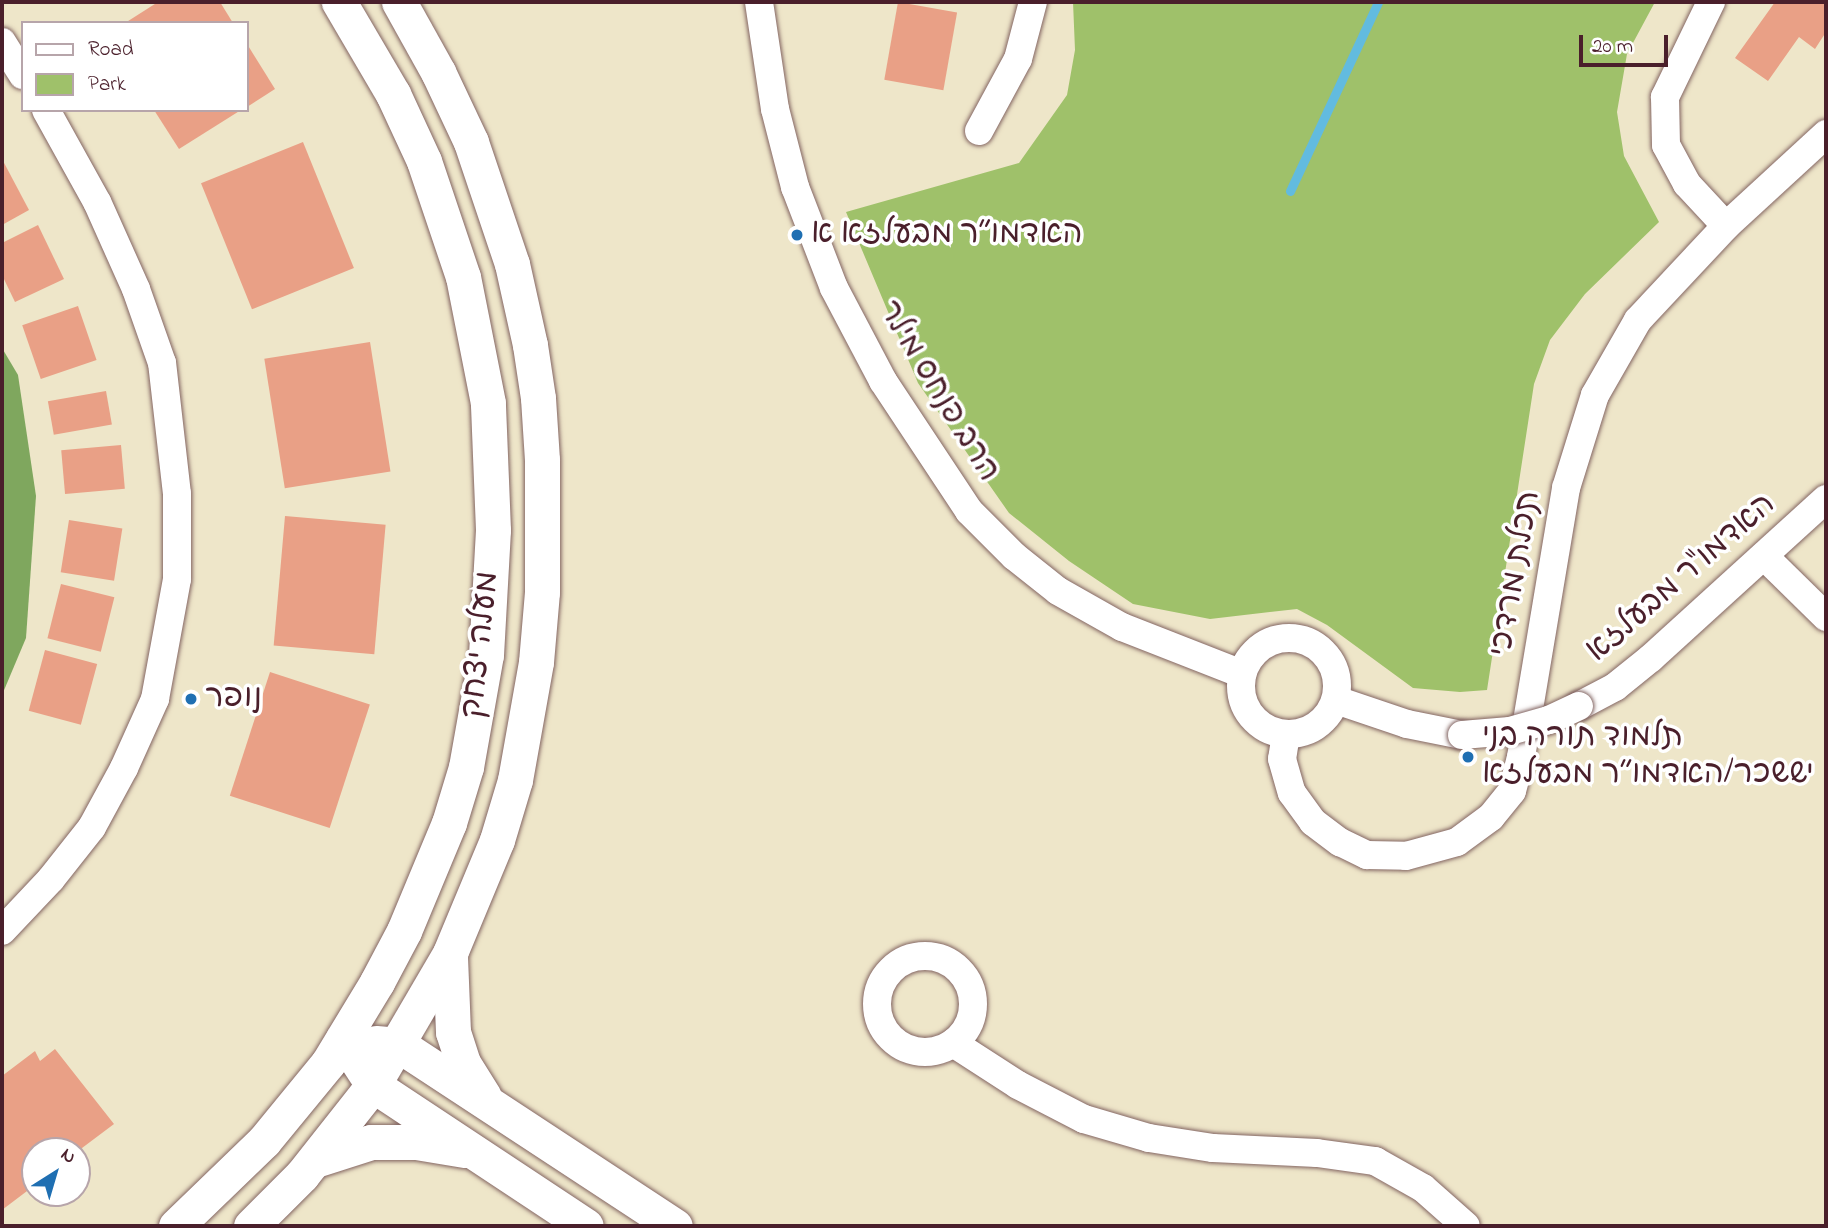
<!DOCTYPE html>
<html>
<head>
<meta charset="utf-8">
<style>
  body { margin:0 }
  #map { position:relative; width:1828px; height:1228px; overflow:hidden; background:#eee6c9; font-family:"Indie Flower","Playpen Sans Hebrew",sans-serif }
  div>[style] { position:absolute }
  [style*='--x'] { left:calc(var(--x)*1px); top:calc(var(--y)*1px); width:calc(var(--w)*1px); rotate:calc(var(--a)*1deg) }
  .green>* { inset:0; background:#9fc16a }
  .forest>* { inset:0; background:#7fa75e }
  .stream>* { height:9px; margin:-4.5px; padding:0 4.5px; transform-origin:4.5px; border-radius:4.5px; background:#62bbdf }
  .building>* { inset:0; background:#e9a086; transform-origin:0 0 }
  .roads { filter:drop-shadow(0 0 2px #836562) drop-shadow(0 0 2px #836562) }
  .minor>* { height:28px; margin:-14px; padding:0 14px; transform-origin:14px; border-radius:14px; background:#fff }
  .minor>.ring { margin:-14px; padding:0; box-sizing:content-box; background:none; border:28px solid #fff; border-radius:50% }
  .tertiary>* { height:35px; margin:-17.5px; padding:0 17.5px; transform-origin:17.5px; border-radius:17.5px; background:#fff }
  .bridges { filter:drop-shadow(0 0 2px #836562) drop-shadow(0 0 2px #836562) }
  .minor-bridge>* { height:28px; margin:-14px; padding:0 14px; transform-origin:14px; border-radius:14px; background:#fff }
  .dots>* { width:19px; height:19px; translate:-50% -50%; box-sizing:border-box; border:4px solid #fff; border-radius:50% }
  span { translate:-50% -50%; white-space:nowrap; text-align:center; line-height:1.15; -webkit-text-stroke:7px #fff; paint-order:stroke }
  .poi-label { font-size:32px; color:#4a1f2b }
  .left { translate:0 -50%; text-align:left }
  .street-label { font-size:32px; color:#4a1f2b }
  .frame { position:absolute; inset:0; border:4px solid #4a1f2b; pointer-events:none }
  .legend { position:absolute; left:21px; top:21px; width:228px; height:91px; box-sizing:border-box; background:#fff; border:2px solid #b7a5aa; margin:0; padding:9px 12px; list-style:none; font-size:21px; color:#4a1f2b }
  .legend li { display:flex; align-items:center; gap:14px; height:35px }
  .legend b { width:35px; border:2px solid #b7a5aa }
  .north { position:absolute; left:21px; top:1137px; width:70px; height:70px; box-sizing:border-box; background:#fff; border:2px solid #b7a5aa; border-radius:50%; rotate:37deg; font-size:19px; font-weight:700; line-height:28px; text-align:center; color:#4a1f2b }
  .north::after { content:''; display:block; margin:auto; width:24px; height:32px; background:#1f6fb2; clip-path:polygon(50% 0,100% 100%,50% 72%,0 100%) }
  .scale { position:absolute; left:1579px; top:35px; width:89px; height:32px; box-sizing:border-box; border:4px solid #4a1f2b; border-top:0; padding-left:9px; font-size:21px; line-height:24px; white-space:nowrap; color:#4a1f2b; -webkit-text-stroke:5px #fff; paint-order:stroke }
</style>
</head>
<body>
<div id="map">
  <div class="green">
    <i style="clip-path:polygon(1073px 2px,1655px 2px,1627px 54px,1617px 112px,1624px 156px,1659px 222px,1585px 294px,1550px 340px,1534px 384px,1487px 690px,1460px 692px,1413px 688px,1327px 625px,1297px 609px,1210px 619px,1133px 604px,1069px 561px,1009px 513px,918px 383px,846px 212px,1019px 163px,1067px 95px,1075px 50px)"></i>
  </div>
  <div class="forest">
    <i style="clip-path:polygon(2px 348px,18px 375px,36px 496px,26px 638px,2px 695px)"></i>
  </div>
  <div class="stream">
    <i style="--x:1290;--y:191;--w:208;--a:-65"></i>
  </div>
  <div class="building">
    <i style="clip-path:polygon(158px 2px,220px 2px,233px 23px,125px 23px)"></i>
    <i style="left:898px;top:2px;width:60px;height:79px;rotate:10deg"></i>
    <i style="clip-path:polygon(1775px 2px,1826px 2px,1826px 32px,1815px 49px,1799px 37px,1768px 81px,1735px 58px)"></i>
    <i style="clip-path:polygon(247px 44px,275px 89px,247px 107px)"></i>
    <i style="clip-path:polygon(154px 110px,241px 110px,179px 149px)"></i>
    <i style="left:303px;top:142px;width:136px;height:110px;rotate:68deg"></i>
    <i style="clip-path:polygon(2px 159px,29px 210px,2px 225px)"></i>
    <i style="clip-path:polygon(38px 225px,64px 279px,15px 302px,2px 275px,2px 243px)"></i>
    <i style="left:78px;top:306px;width:57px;height:59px;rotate:71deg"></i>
    <i style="left:370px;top:342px;width:131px;height:107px;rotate:81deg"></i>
    <i style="left:106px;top:391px;width:34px;height:59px;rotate:80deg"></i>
    <i style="left:121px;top:445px;width:44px;height:60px;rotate:85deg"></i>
    <i style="left:285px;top:516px;width:101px;height:130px;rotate:5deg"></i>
    <i style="left:69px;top:520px;width:54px;height:53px;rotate:9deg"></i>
    <i style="left:61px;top:584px;width:55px;height:56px;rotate:14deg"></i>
    <i style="left:45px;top:650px;width:54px;height:63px;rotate:15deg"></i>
    <i style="left:270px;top:672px;width:105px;height:130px;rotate:18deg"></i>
    <i style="clip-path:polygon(55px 1049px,114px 1124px,78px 1151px,35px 1151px,35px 1185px,2px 1210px,2px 1076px,35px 1051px,40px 1061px)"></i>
  </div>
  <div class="roads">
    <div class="minor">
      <i style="--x:759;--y:2;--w:108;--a:81.5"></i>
      <i style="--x:775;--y:109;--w:81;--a:75.6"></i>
      <i style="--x:795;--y:187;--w:108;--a:68.9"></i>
      <i style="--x:834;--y:288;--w:105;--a:62.2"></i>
      <i style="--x:883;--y:381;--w:156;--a:56.5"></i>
      <i style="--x:969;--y:511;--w:64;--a:45"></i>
      <i style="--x:1014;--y:556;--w:56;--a:38.5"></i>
      <i style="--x:1058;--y:591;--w:73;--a:29.4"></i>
      <i style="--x:1122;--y:627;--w:129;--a:21.4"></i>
      <i style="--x:1711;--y:2;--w:106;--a:115.8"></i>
      <i style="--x:1665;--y:97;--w:48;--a:88.8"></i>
      <i style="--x:1666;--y:145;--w:44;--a:61.7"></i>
      <i style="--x:1687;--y:184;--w:57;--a:47.1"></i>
      <i style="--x:2;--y:42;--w:39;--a:58"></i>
      <i style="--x:979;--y:131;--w:82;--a:-61.6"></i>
      <i style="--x:1018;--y:59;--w:59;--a:-75.3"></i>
      <i style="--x:1764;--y:556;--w:87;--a:44.5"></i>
      <i class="ring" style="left:1241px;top:638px;width:68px;height:68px"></i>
      <i style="--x:1336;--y:700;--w:75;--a:18.7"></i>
      <i style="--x:1407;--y:724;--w:56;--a:11.3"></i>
      <i style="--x:1579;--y:706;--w:41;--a:-27.8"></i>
      <i style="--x:1615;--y:687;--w:46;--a:-38.9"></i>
      <i style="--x:1651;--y:658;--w:236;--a:-42.3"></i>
      <i style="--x:1286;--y:734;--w:25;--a:99"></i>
      <i style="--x:1282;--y:759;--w:35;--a:74"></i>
      <i style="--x:1292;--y:793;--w:36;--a:54"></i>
      <i style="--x:1313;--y:822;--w:34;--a:37"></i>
      <i style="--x:1340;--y:842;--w:30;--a:26"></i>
      <i style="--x:1367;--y:855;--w:39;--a:1"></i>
      <i style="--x:1406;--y:856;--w:53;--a:-15.4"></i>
      <i style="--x:1457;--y:842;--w:42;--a:-36.3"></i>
      <i style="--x:1491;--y:817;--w:33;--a:-51"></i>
      <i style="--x:1512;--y:791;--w:35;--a:-75"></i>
      <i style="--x:1521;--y:757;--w:273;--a:-80.5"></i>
      <i style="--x:1566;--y:488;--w:97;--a:-72.7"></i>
      <i style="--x:1595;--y:395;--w:86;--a:-60.2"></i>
      <i style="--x:1638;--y:320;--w:129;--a:-46.9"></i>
      <i style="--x:1726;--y:226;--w:136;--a:-42.6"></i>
      <i style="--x:2;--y:931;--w:71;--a:-46.7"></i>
      <i style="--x:51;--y:879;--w:66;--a:-51.7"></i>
      <i style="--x:92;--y:827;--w:67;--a:-61.5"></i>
      <i style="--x:124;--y:768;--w:76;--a:-65.8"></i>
      <i style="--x:155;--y:699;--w:122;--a:-79.6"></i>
      <i style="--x:177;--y:579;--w:85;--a:-90"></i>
      <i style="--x:177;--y:494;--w:132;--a:-96.5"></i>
      <i style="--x:162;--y:363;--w:78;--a:-109.4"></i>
      <i style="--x:136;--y:289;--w:95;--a:-114.1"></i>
      <i style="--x:97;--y:202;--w:105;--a:-119"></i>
      <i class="ring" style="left:877px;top:956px;width:68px;height:68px"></i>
      <i style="--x:953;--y:1043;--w:77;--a:32.9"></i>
      <i style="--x:1018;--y:1085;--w:74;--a:27.3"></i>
      <i style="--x:1084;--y:1119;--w:68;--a:16.3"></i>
      <i style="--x:1149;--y:1138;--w:65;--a:8.9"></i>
      <i style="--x:1213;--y:1148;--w:104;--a:2.8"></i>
      <i style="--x:1317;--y:1153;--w:59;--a:7.9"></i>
      <i style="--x:1375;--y:1161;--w:55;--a:29.4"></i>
      <i style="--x:1423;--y:1188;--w:57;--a:41.5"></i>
    </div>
    <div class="tertiary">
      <i style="--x:450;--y:957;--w:75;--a:87.7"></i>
      <i style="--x:453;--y:1032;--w:33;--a:72"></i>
      <i style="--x:463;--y:1063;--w:39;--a:58"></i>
      <i style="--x:343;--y:1039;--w:55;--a:56.9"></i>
      <i style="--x:373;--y:1085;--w:255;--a:33.5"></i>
      <i style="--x:376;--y:1043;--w:23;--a:5"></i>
      <i style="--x:399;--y:1045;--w:330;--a:33.3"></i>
      <i style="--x:315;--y:1160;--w:59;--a:-17.8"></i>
      <i style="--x:371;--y:1142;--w:45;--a:0"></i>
      <i style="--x:416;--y:1142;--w:49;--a:9.5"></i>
      <i style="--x:176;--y:1226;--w:122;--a:-44"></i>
      <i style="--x:264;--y:1141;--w:101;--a:-50.6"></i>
      <i style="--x:328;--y:1063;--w:95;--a:-58.8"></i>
      <i style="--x:377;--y:982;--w:58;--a:-62.1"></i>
      <i style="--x:404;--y:931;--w:117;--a:-67.4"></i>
      <i style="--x:449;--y:823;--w:59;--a:-73.1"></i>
      <i style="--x:466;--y:767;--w:114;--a:-79.9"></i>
      <i style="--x:486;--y:655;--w:125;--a:-86.8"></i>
      <i style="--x:493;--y:530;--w:127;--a:-92.3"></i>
      <i style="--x:488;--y:403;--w:128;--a:-101.2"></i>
      <i style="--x:463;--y:277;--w:122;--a:-108.6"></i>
      <i style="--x:424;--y:161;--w:74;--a:-114.8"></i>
      <i style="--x:393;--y:94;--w:107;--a:-120.4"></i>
      <i style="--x:251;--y:1226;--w:72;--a:-45"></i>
      <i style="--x:302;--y:1175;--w:115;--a:-51.7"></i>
      <i style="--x:373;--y:1085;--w:153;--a:-59.7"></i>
      <i style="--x:450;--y:953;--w:122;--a:-67.4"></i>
      <i style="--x:497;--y:840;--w:63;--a:-73.3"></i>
      <i style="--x:515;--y:780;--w:120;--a:-79.9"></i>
      <i style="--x:536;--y:662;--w:70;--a:-85.1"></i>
      <i style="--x:542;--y:592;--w:132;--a:-90"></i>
      <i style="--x:542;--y:460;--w:62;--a:-93.7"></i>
      <i style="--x:538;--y:398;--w:54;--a:-98.6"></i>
      <i style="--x:530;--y:345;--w:83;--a:-102.5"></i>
      <i style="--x:512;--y:264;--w:129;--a:-108.6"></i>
      <i style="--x:471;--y:142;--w:77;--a:-115.2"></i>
      <i style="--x:438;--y:72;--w:80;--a:-119.1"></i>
    </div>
  </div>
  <div class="bridges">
    <div class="minor-bridge">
      <i style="--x:1462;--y:735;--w:48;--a:-4.8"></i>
      <i style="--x:1510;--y:731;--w:41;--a:-15.8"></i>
      <i style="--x:1549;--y:720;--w:33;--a:-25"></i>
    </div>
  </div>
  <div class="dots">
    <i style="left:797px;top:235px;background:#1f6fb2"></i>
    <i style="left:191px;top:699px;background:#1f6fb2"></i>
    <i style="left:1468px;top:757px;background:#1f6fb2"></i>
  </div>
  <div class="poi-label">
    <span class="left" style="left:811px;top:235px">האדמו״ר מבעלזא א</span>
    <span class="left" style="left:205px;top:699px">נופר</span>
    <span class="left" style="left:1482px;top:757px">תלמוד תורה בני<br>יששכר/האדמו״ר מבעלזא</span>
  </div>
  <div class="street-label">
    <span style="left:937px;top:392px;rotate:59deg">הרב פנחס מילר</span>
    <span style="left:1517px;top:574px;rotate:-80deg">תכלת מרדכי</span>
    <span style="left:1682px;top:579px;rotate:-41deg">האדמו"ר מבעלזא</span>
    <span style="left:482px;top:645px;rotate:-84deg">מעלה יצחק</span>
  </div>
  <div class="frame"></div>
  <ul class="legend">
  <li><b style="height:9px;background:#fff"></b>Road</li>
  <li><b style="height:19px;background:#9fc16a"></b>Park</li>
  </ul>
  <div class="north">N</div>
  <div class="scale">20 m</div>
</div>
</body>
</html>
